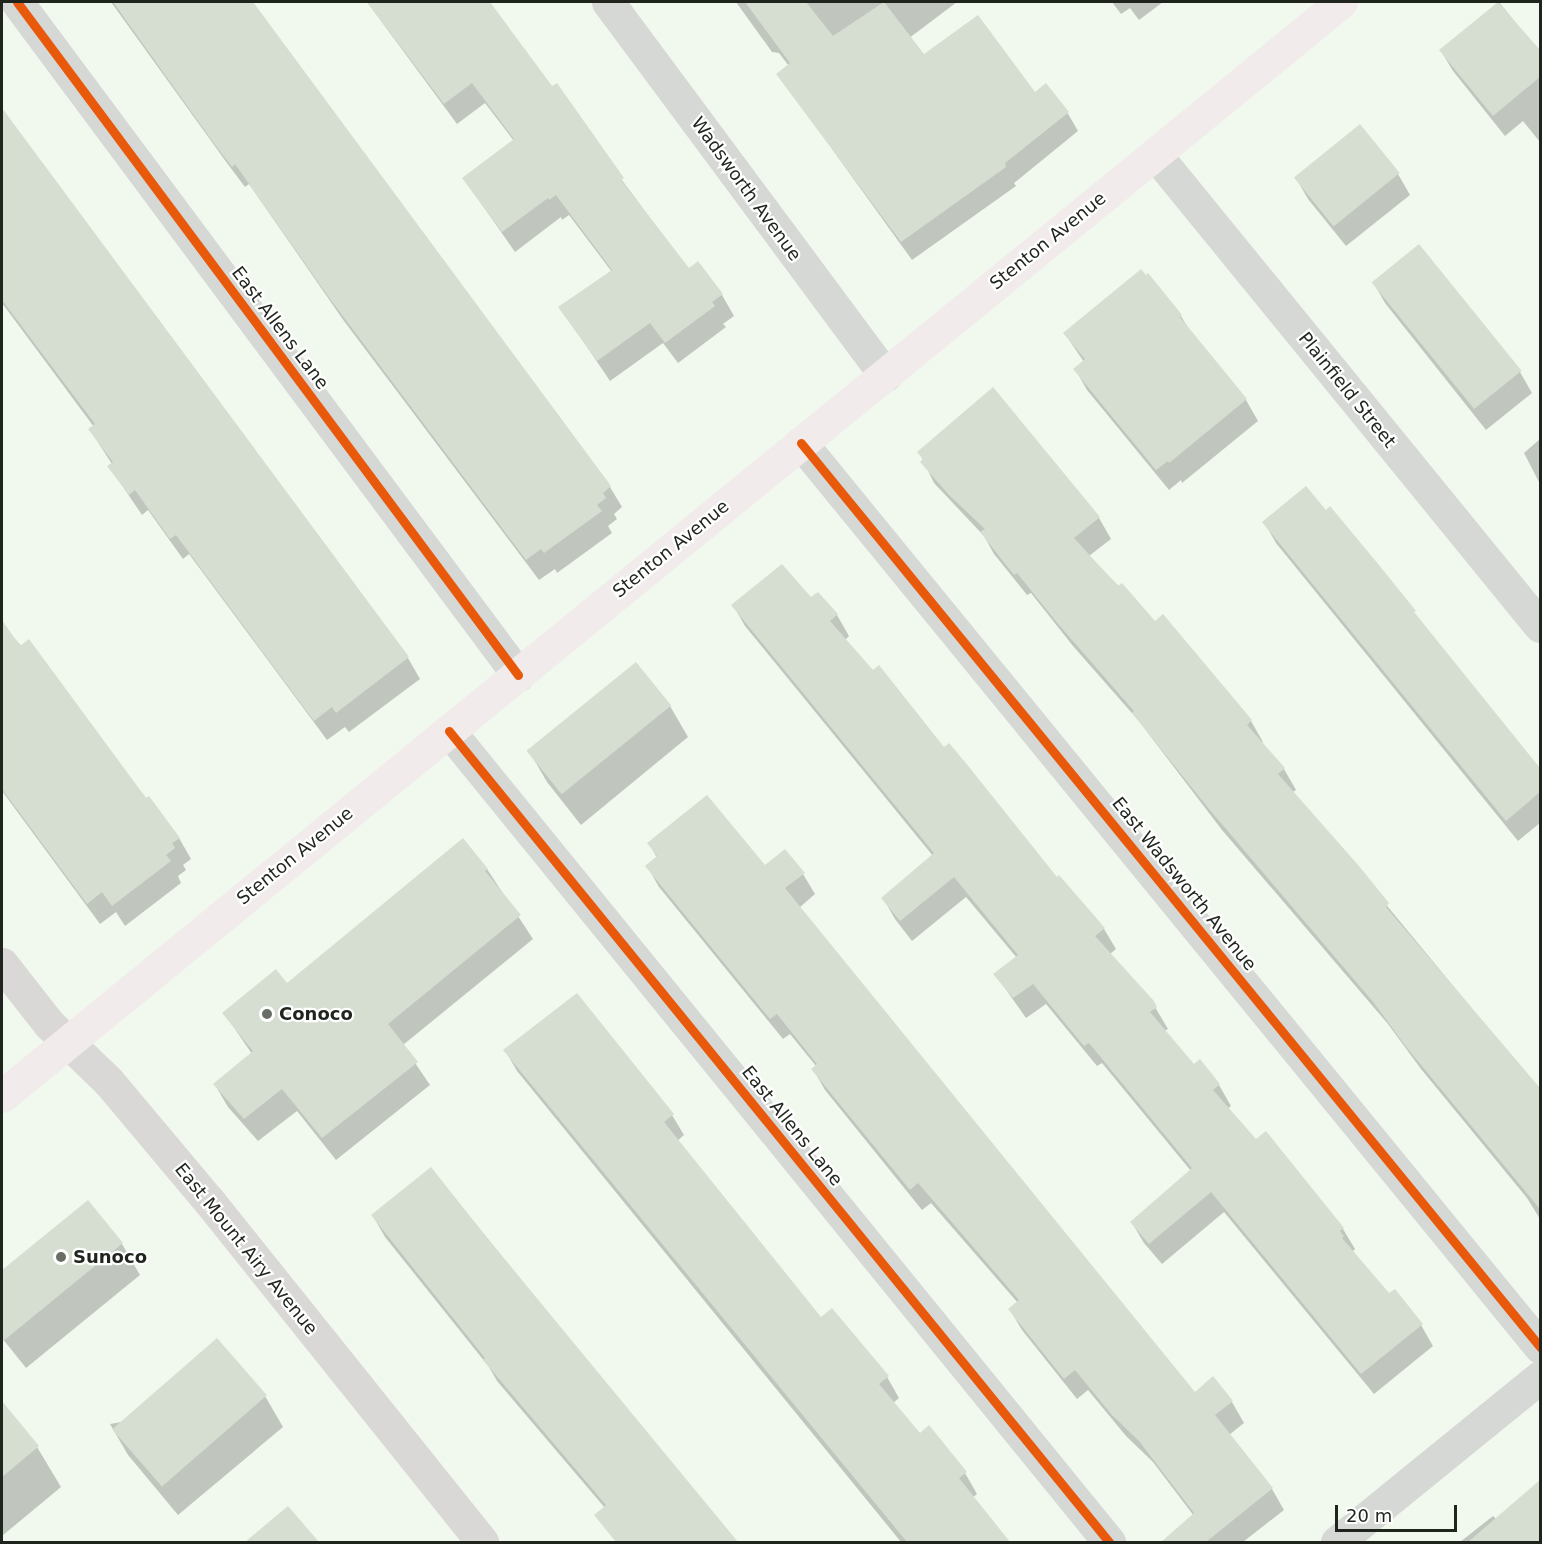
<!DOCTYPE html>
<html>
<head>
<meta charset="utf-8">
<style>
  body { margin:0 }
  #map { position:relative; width:1542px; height:1544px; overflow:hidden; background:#f1f8ee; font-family:"DejaVu Sans",sans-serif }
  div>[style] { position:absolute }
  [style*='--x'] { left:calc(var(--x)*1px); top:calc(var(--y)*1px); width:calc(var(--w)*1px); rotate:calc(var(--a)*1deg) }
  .shadow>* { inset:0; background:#0003 }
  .building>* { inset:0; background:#d6ded2; transform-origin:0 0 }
  .minor>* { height:33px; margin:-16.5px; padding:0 16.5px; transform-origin:16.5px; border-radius:16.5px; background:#d6d8d5 }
  .secondary>* { height:33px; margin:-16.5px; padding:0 16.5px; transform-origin:16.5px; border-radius:16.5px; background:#dad8d6 }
  .primary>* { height:33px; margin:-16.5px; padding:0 16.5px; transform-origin:16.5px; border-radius:16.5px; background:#f2ebeb }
  .cycleway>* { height:9px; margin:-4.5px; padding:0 4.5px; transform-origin:4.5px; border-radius:4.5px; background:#e8590c }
  .dots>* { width:16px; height:16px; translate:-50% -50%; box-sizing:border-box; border:3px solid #fff; border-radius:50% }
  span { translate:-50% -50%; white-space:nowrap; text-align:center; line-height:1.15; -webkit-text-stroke:4.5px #fff; paint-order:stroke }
  .street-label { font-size:18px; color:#1f241d }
  .poi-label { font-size:18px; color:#1f241d; font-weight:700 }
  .left { translate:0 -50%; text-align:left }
  .frame { position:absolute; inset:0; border:3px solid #1f241d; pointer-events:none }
  .scale { position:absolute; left:1335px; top:1505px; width:122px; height:27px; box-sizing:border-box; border:3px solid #1f241d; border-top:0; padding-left:8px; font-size:18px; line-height:21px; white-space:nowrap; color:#1f241d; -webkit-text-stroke:4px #fff; paint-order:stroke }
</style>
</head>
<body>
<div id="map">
  <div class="shadow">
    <i style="clip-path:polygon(111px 2px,251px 2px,610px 487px,622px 507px,614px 514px,617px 519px,608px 526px,612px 533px,557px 573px,555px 569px,539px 580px,344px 321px,249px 184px,245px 187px,227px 163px)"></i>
    <i style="clip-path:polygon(367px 2px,489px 2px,689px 270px,698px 263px,722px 295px,734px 316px,723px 324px,726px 327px,678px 363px,663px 343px,610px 381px,560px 307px,612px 272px,569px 215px,562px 220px,561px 217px,515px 252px,464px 179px,514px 141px,485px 103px,457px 124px)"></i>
    <i style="clip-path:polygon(736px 2px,957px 2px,819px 106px,779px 53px,772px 52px)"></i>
    <i style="clip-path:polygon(1112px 2px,1163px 2px,1139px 20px,1130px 8px,1121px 14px)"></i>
    <i style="clip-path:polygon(1499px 2px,1540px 53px,1540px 142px,1523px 121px,1505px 136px,1453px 71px,1441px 51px)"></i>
    <i style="clip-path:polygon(1034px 94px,1067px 112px,1078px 131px,1014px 183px,1016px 186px,912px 260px,832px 149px)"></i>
    <i style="clip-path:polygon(2px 111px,408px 658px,420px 679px,349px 732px,345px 727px,327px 740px,189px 554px,183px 559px,148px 510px,142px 515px,109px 466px,112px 464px,90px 430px,94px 427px,2px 303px)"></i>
    <i style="clip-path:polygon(1398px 174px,1410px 195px,1346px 246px,1308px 199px,1296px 178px)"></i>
    <i style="clip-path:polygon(1419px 246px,1520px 372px,1532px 393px,1486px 430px,1385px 303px,1373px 282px)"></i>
    <i style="clip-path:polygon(1181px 316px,1190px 331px,1246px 400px,1258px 421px,1182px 483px,1181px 480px,1169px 490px,1087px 390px,1075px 369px,1084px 362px,1065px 334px)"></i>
    <i style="clip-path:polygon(993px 389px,1099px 518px,1111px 539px,1089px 556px,1155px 623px,1163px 616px,1251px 721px,1263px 742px,1261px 743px,1284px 769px,1296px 790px,1293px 792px,1540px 1091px,1540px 1219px,1527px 1198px,1421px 1069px,1388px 1024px,1222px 830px,1138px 720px,1073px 646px,1031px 593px,1027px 595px,994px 554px,984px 536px,934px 483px,919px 452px)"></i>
    <i style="clip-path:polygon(1540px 439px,1540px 484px,1524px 453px)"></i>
    <i style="clip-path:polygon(1330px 508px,1540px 770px,1540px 823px,1518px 841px,1276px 543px,1264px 522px,1325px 512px)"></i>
    <i style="clip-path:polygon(818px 594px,837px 615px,849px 636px,845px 640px,944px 749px,1057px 880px,1104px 929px,1116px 949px,1110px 954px,1152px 1002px,1168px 1029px,1164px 1031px,1193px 1066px,1200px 1061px,1219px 1085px,1231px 1106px,1227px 1109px,1256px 1142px,1266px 1133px,1343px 1229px,1355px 1249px,1352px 1252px,1389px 1295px,1421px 1325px,1433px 1346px,1374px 1394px,1224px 1212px,1162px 1264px,1144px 1243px,1132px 1223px,1191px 1171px,1102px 1063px,1097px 1066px,1046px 1004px,1026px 1018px,995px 974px,1017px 958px,966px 897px,912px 941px,895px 919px,883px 898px,933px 856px,745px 626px,733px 605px,811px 599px)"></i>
    <i style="clip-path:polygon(2px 623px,179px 838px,191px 859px,183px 865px,186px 870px,178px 876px,181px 883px,125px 926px,116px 912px,100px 924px,2px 791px)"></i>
    <i style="clip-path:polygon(670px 706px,688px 737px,581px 825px,547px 782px,529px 751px)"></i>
    <i style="clip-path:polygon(649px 843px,803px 874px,815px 894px,799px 908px,1194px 1394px,1213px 1379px,1232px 1402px,1244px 1423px,1229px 1435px,1272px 1489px,1284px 1510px,1243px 1542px,1163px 1542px,1194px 1516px,1153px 1462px,1126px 1436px,1088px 1390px,1077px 1399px,1022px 1330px,1010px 1310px,1018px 1303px,931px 1203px,922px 1210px,825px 1090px,813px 1069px,816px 1066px,790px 1034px,783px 1039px,659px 887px,647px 866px,657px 858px)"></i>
    <i style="clip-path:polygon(487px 869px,533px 939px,403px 1045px,430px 1085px,336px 1160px,297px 1111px,258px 1141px,228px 1107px,215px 1085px,252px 1054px,224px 1013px,286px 985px)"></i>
    <i style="clip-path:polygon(505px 1050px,672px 1115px,684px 1135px,677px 1141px,821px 1319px,887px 1377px,899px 1398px,893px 1403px,919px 1435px,965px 1473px,977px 1494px,972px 1498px,1008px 1542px,901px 1542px,517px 1071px)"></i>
    <i style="clip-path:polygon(431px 1169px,735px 1542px,627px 1542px,616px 1529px,605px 1508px,497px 1381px,489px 1367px,385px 1237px,373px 1216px)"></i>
    <i style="clip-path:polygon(88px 1202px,122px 1244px,140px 1275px,26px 1368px,2px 1338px,2px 1272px)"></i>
    <i style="clip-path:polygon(265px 1396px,283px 1427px,178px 1515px,128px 1455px,110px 1424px)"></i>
    <i style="clip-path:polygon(2px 1403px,37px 1447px,61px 1487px,2px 1536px)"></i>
    <i style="clip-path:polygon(1540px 1482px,1540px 1542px,1460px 1542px,1493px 1516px,1497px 1520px)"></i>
    <i style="clip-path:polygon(288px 1508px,317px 1542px,247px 1542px)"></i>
  </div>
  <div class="building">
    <i style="clip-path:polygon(113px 2px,253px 2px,611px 486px,603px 493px,606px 498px,597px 505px,602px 511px,544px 553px,541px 549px,526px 560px,330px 299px,235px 164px,232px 167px,213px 142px)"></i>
    <i style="clip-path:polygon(367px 2px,490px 2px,552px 86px,557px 83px,624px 178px,621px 180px,689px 268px,698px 261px,723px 294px,712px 302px,715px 306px,665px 343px,650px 323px,597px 361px,558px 307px,612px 270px,556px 195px,549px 200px,548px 198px,502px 232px,462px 178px,514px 139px,472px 83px,444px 104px)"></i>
    <i style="clip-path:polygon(745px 2px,806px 2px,833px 36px,884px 2px,924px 54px,978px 15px,1035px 92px,1046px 83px,1069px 112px,1005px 163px,1006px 167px,901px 242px,776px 74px,790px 63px)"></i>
    <i style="clip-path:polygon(1498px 2px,1540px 50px,1540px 77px,1493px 116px,1439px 50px)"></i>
    <i style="clip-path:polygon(2px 108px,409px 657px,336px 713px,332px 707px,314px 721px,176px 535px,170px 539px,135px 490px,129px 495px,107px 466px,113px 462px,88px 429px,95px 424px,2px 300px)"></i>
    <i style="left:1360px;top:124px;width:63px;height:85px;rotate:51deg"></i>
    <i style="left:1419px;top:244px;width:163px;height:61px;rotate:51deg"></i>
    <i style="clip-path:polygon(1141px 269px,1146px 275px,1148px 273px,1166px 295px,1182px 315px,1180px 317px,1247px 399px,1169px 463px,1168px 461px,1156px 470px,1073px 369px,1085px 359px,1063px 333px)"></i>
    <i style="clip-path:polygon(993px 387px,1100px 517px,1074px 538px,1118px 586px,1122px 583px,1155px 621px,1163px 614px,1252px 720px,1247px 725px,1285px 768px,1278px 774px,1359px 866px,1389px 903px,1386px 907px,1540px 1088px,1540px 1209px,1407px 1048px,1374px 1003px,1209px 809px,1132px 713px,1134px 711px,1059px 625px,1017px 573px,1014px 575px,980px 532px,985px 529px,949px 495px,920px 462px,923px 459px,917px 452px)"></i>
    <i style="clip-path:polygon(1306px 486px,1326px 510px,1330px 506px,1379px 565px,1416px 611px,1414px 612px,1540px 768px,1540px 792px,1506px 821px,1262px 522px)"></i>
    <i style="clip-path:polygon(782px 564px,811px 597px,818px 592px,838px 614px,830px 621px,873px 670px,879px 665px,944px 747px,949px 743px,965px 762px,1057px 877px,1059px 875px,1105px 928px,1095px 936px,1154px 1001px,1157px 1007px,1150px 1012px,1194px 1064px,1200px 1059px,1220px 1084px,1213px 1090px,1256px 1139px,1266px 1131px,1344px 1228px,1340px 1231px,1344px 1236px,1342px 1238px,1389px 1293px,1395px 1289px,1423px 1324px,1361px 1374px,1211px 1192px,1149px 1244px,1130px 1222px,1192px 1168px,1089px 1043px,1084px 1046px,1033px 984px,1013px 998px,993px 974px,1018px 955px,954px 877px,900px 921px,881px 898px,934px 853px,731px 605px)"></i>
    <i style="clip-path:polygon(2px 620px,20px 646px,29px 639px,146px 798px,149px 796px,180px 838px,172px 843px,175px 848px,166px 855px,171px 861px,112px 906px,102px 892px,87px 904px,2px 789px)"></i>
    <i style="left:636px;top:662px;width:56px;height:141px;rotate:51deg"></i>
    <i style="clip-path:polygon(707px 795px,765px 865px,785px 849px,805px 873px,785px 888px,1195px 1392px,1213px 1376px,1233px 1401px,1215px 1415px,1273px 1488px,1206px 1542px,1161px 1542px,1194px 1513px,1139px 1441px,1112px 1415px,1075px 1370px,1064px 1379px,1008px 1309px,1019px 1300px,918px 1183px,910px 1190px,811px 1069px,817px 1064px,777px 1014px,770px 1019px,645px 866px,657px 856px,647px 843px)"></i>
    <i style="clip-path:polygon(463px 838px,488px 869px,485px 871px,521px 915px,388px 1024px,418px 1062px,322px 1138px,282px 1089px,244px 1119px,213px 1084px,253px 1051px,222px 1013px,276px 969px,287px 983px)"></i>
    <i style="clip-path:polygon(577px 993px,674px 1114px,664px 1122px,821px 1317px,832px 1308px,889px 1376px,879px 1384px,920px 1433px,929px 1425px,967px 1472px,959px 1478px,1010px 1542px,907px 1542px,503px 1050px)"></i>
    <i style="clip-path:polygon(431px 1167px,488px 1239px,738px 1542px,616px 1542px,594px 1515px,606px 1505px,483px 1360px,485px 1358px,371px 1215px)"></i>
    <i style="clip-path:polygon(88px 1200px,123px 1243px,2px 1342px,2px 1270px)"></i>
    <i style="left:217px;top:1338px;width:76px;height:139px;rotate:49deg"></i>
    <i style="clip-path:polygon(2px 1401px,39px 1446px,2px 1477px)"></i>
    <i style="clip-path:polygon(1540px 1480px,1540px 1542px,1468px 1542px)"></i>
    <i style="clip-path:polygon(288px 1506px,319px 1542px,245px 1542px)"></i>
  </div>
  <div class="minor">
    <i style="--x:17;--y:2;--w:839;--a:53.33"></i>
    <i style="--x:608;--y:2;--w:465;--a:53.4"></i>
    <i style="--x:1155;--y:154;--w:609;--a:50.8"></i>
    <i style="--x:801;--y:443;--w:1168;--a:50.73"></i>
    <i style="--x:449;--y:731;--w:1046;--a:50.86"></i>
    <i style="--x:1337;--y:1542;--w:262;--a:-39.1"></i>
  </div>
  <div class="secondary">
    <i style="--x:2;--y:964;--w:76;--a:51.9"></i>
    <i style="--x:49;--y:1024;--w:83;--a:44"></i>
    <i style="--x:109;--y:1082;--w:155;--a:50"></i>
    <i style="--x:209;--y:1201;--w:437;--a:51.3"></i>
  </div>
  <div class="primary">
    <i style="--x:2;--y:1096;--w:1729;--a:-39.25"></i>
  </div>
  <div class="cycleway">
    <i style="--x:17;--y:2;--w:839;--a:53.33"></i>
    <i style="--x:801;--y:443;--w:1168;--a:50.73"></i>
    <i style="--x:449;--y:731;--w:1046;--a:50.86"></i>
  </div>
  <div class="dots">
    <i style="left:267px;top:1014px;background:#686e66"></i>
    <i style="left:61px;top:1257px;background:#686e66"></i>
  </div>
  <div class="street-label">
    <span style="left:746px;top:189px;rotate:54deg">Wadsworth Avenue</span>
    <span style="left:1048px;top:241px;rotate:-39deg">Stenton Avenue</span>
    <span style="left:280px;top:328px;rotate:53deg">East Allens Lane</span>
    <span style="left:1347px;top:390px;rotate:51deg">Plainfield Street</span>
    <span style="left:671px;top:549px;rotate:-39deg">Stenton Avenue</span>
    <span style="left:295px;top:856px;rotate:-39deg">Stenton Avenue</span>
    <span style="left:1184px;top:884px;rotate:51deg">East Wadsworth Avenue</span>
    <span style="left:792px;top:1126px;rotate:51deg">East Allens Lane</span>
    <span style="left:246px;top:1249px;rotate:51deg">East Mount Airy Avenue</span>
  </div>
  <div class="poi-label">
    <span class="left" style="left:279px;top:1014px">Conoco</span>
    <span class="left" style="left:73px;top:1257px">Sunoco</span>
  </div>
  <div class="frame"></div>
  <div class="scale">20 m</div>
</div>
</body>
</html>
